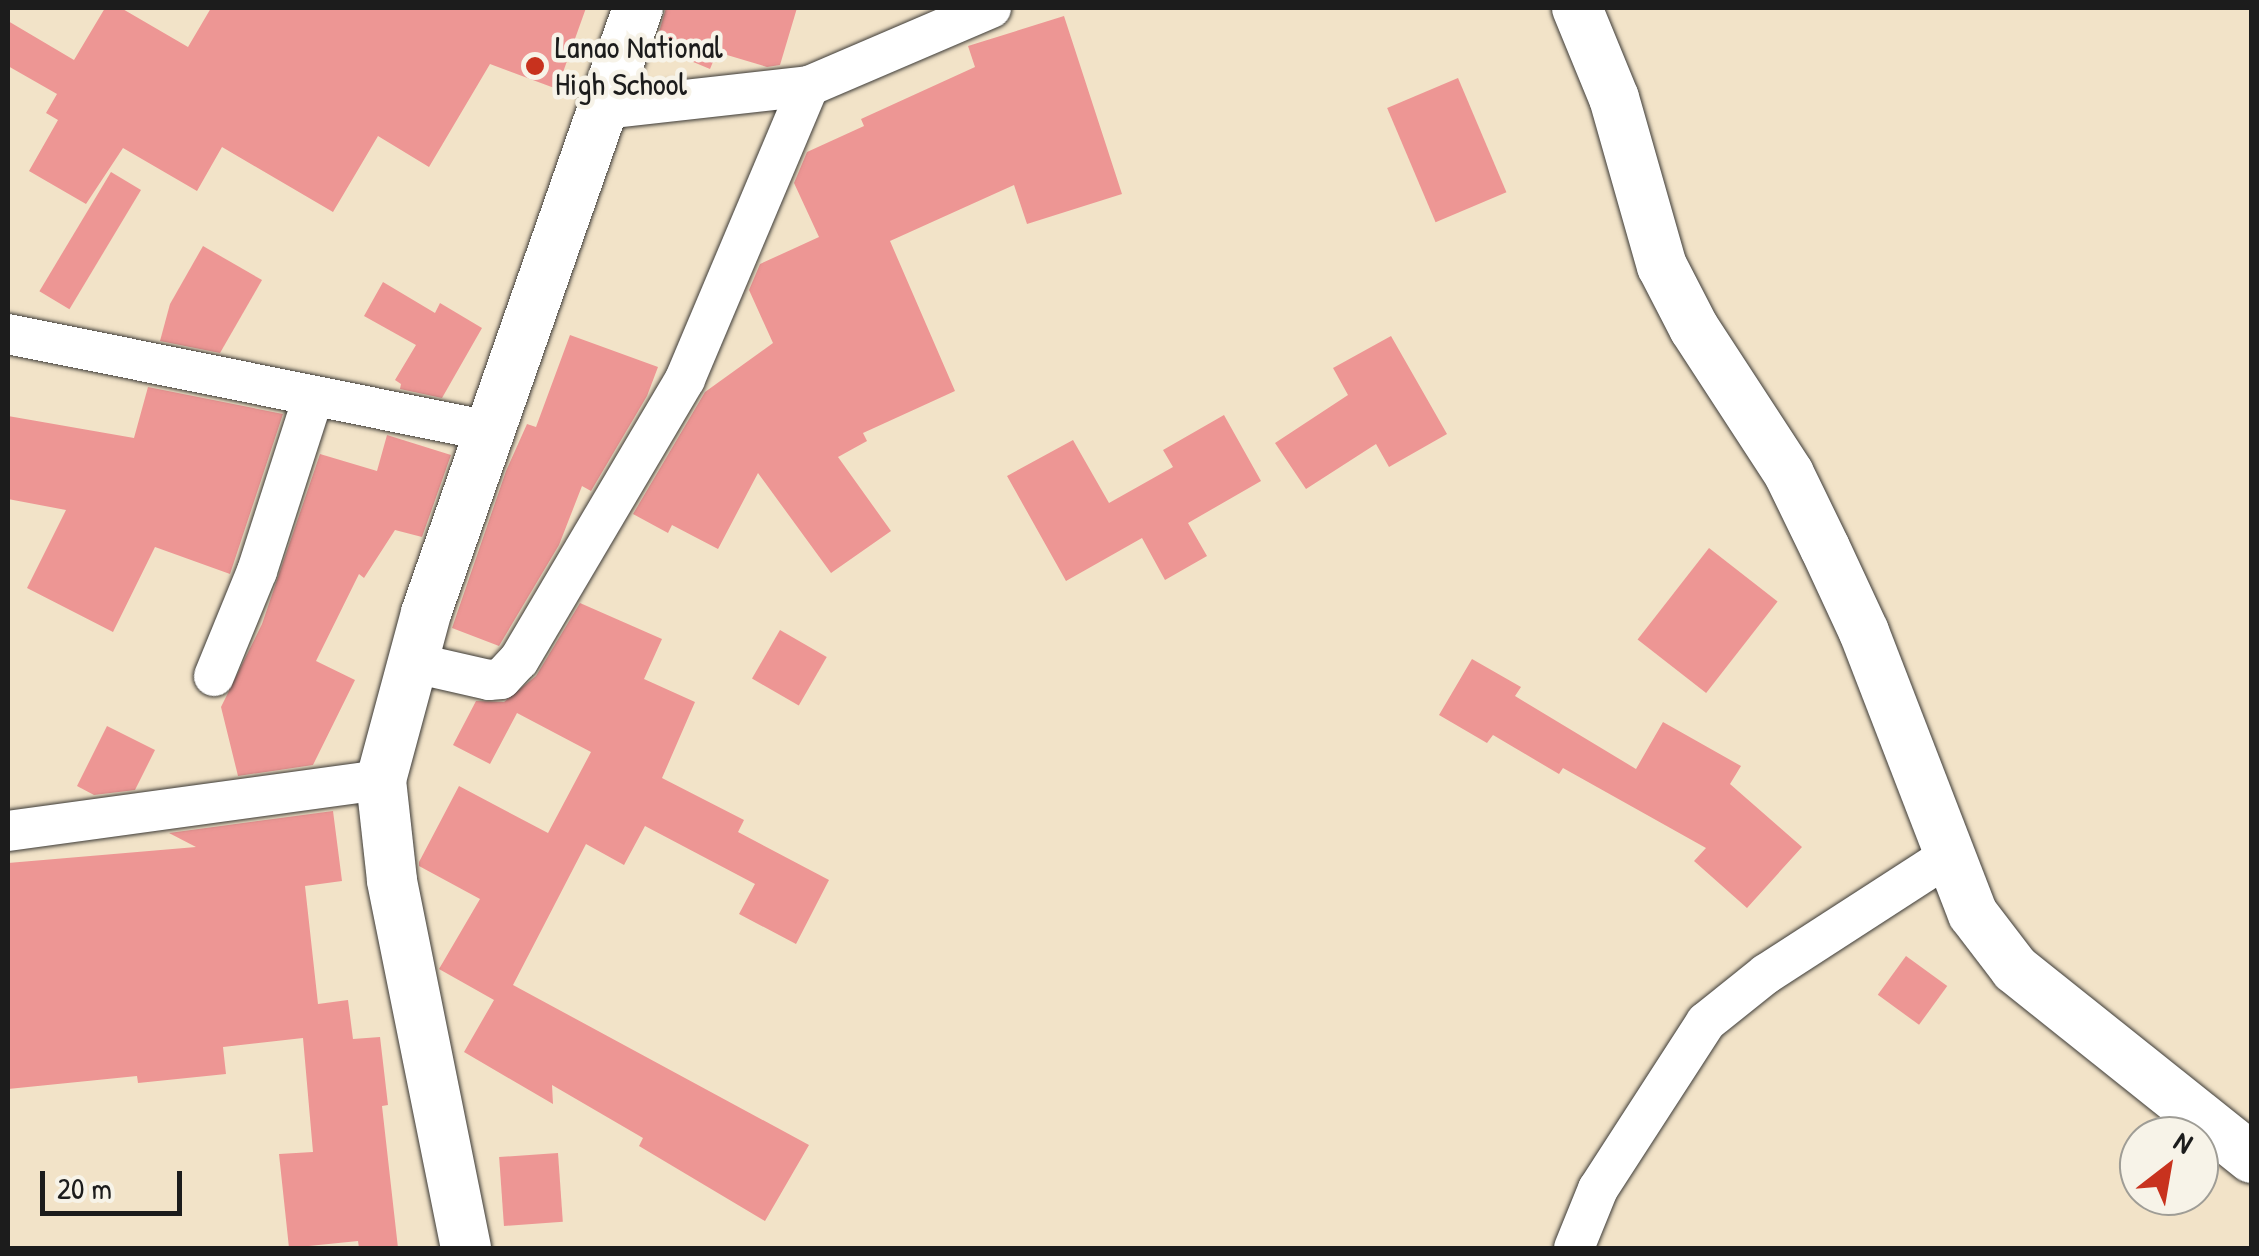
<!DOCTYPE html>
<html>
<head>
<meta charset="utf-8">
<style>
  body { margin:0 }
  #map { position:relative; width:2259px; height:1256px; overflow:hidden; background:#f2e3c8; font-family:"Patrick Hand",sans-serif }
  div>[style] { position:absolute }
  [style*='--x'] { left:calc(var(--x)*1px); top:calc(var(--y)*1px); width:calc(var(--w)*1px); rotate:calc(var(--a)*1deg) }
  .building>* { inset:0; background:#ed9694; transform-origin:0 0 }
  .roads { filter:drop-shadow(0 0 2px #3c3a36) drop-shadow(0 0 2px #3c3a36) }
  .minor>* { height:40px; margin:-20px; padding:0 20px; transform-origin:20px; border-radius:20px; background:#fff }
  .tertiary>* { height:50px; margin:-25px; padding:0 25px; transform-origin:25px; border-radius:25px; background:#fff }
  .dots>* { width:28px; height:28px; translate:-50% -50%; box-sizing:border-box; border:5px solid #f7f3e8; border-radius:50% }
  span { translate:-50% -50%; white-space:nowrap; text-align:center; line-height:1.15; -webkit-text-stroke:9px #f7f3e8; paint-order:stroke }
  .poi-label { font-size:32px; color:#1c1c1c }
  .left { translate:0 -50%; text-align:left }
  .frame { position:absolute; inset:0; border:10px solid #1c1c1c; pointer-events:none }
  .north { position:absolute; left:2119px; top:1116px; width:100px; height:100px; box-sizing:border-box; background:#f7f3e8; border:2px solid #9f9d96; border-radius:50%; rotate:31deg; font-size:28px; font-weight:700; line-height:40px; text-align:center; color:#1c1c1c }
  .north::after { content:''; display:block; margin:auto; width:35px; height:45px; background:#c8321e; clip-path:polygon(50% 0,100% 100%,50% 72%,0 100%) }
  .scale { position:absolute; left:40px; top:1171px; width:142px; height:45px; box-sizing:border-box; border:5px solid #1c1c1c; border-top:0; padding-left:12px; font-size:30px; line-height:35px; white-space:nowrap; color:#1c1c1c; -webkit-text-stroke:8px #f7f3e8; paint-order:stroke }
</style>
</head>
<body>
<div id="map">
  <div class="building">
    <i style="clip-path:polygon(105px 8px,121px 8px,188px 47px,211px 8px,586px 8px,557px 89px,490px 64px,429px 167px,378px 136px,333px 212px,222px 147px,197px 191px,123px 148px,86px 204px,29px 171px,58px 120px,46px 113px,57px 94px,8px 66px,8px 21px,74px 60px)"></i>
    <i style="clip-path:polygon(666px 8px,797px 8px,780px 65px,767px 67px,717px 52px,710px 69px,655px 46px)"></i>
    <i style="clip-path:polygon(1064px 16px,1122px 194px,1027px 224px,1014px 185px,890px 241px,955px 391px,863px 433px,867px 441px,838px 457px,891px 531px,831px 573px,758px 473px,718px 549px,672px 525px,668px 533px,633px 514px,705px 392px,773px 343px,749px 290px,760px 264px,819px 237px,794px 183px,807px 152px,864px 126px,861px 119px,975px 67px,968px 46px)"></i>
    <i style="left:1458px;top:78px;width:124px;height:77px;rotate:67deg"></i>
    <i style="left:111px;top:172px;width:35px;height:139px;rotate:31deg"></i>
    <i style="clip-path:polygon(203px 246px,262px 280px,220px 353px,160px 341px,170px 304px)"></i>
    <i style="clip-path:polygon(383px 282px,435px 313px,440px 303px,482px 328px,442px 398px,400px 389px,401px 384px,395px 380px,416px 345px,364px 316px)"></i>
    <i style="clip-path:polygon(570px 335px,658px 367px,647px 396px,591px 491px,582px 486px,559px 545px,499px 646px,452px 628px,506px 471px,527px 424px,536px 427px)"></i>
    <i style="clip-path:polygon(1391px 336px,1447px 434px,1389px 467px,1376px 444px,1306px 489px,1275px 443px,1348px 395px,1333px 368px)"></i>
    <i style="clip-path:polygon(148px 387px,283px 414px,230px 574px,155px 547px,113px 632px,27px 588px,66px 510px,8px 499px,8px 416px,134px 438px)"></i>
    <i style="clip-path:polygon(1224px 415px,1261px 481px,1188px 523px,1207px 556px,1165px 580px,1142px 538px,1066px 581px,1007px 476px,1073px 440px,1109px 503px,1173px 467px,1163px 450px)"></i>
    <i style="clip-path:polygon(387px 435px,451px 455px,422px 537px,395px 530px,364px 578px,359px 574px,316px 661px,355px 680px,313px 765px,238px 776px,221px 707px,262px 624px,320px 454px,377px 471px)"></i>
    <i style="left:1709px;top:548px;width:87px;height:116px;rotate:38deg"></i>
    <i style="clip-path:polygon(580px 603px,662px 639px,644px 679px,695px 702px,662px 778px,744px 820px,738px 832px,829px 880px,796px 944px,739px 914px,755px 884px,645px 826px,624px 865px,586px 844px,513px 985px,809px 1145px,765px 1221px,639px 1146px,643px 1138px,552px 1085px,553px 1104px,464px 1052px,494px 1000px,439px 969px,480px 899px,419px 866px,419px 862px,459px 786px,548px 833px,591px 752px,517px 713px,490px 764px,453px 745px,476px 701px,504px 702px,536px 676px)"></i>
    <i style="left:780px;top:630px;width:54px;height:56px;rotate:30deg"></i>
    <i style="clip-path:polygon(1472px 659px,1521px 687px,1515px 696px,1636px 769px,1663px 722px,1741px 766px,1730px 784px,1802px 847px,1747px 908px,1694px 861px,1706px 848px,1563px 768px,1559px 774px,1493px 735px,1487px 743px,1439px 715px)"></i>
    <i style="clip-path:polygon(107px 726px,155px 750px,135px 790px,94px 795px,77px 786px)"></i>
    <i style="clip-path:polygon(333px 811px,342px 881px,305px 886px,318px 1004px,348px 1000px,353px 1039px,380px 1037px,388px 1105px,382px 1106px,398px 1248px,359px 1248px,358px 1241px,289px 1248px,279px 1154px,313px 1152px,303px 1038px,223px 1047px,226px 1074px,138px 1083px,137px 1076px,8px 1089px,8px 863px,196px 847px,169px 833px)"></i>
    <i style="left:1906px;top:956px;width:51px;height:48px;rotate:36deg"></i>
    <i style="left:558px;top:1153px;width:69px;height:59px;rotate:86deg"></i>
  </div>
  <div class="roads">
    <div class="minor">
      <i style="--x:605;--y:109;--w:205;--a:-6.4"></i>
      <i style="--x:809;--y:86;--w:198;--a:-23.2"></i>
      <i style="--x:8;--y:334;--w:489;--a:11.4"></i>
      <i style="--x:410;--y:662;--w:81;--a:12.8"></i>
      <i style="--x:489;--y:680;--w:12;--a:-5"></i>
      <i style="--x:501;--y:679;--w:26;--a:-47"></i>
      <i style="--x:519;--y:660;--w:326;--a:-59.4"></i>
      <i style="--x:685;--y:379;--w:318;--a:-67.1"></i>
      <i style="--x:214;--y:676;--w:113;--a:-67.7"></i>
      <i style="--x:257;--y:571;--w:182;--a:-72.1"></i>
      <i style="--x:8;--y:831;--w:376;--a:-7.8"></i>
      <i style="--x:1574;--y:1248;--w:64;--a:-67.9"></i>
      <i style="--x:1598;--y:1189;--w:199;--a:-57.1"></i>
      <i style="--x:1706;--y:1022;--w:77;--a:-38.7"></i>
      <i style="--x:1766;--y:974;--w:219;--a:-32.9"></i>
    </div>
    <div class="tertiary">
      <i style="--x:1577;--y:8;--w:97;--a:67.7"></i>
      <i style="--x:1614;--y:98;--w:175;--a:74.1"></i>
      <i style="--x:1662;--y:266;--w:70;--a:62.7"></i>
      <i style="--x:1694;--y:328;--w:174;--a:56.9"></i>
      <i style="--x:1789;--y:474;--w:82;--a:64.1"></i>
      <i style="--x:1825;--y:548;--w:93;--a:65.1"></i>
      <i style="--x:1864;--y:632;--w:302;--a:68.9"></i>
      <i style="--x:1973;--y:914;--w:69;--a:52.6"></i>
      <i style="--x:2015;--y:969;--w:303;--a:38.6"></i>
      <i style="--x:466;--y:1248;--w:375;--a:-101.4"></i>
      <i style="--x:392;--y:880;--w:101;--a:-96.3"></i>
      <i style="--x:381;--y:780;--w:173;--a:-74.9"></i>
      <i style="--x:426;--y:613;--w:641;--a:-70.69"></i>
    </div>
  </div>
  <div class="dots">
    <i style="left:535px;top:66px;background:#c8321e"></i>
  </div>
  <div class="poi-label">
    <span class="left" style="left:555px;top:66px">Lanao National<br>High School</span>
  </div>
  <div class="frame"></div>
  <div class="north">N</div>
  <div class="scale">20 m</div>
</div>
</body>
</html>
